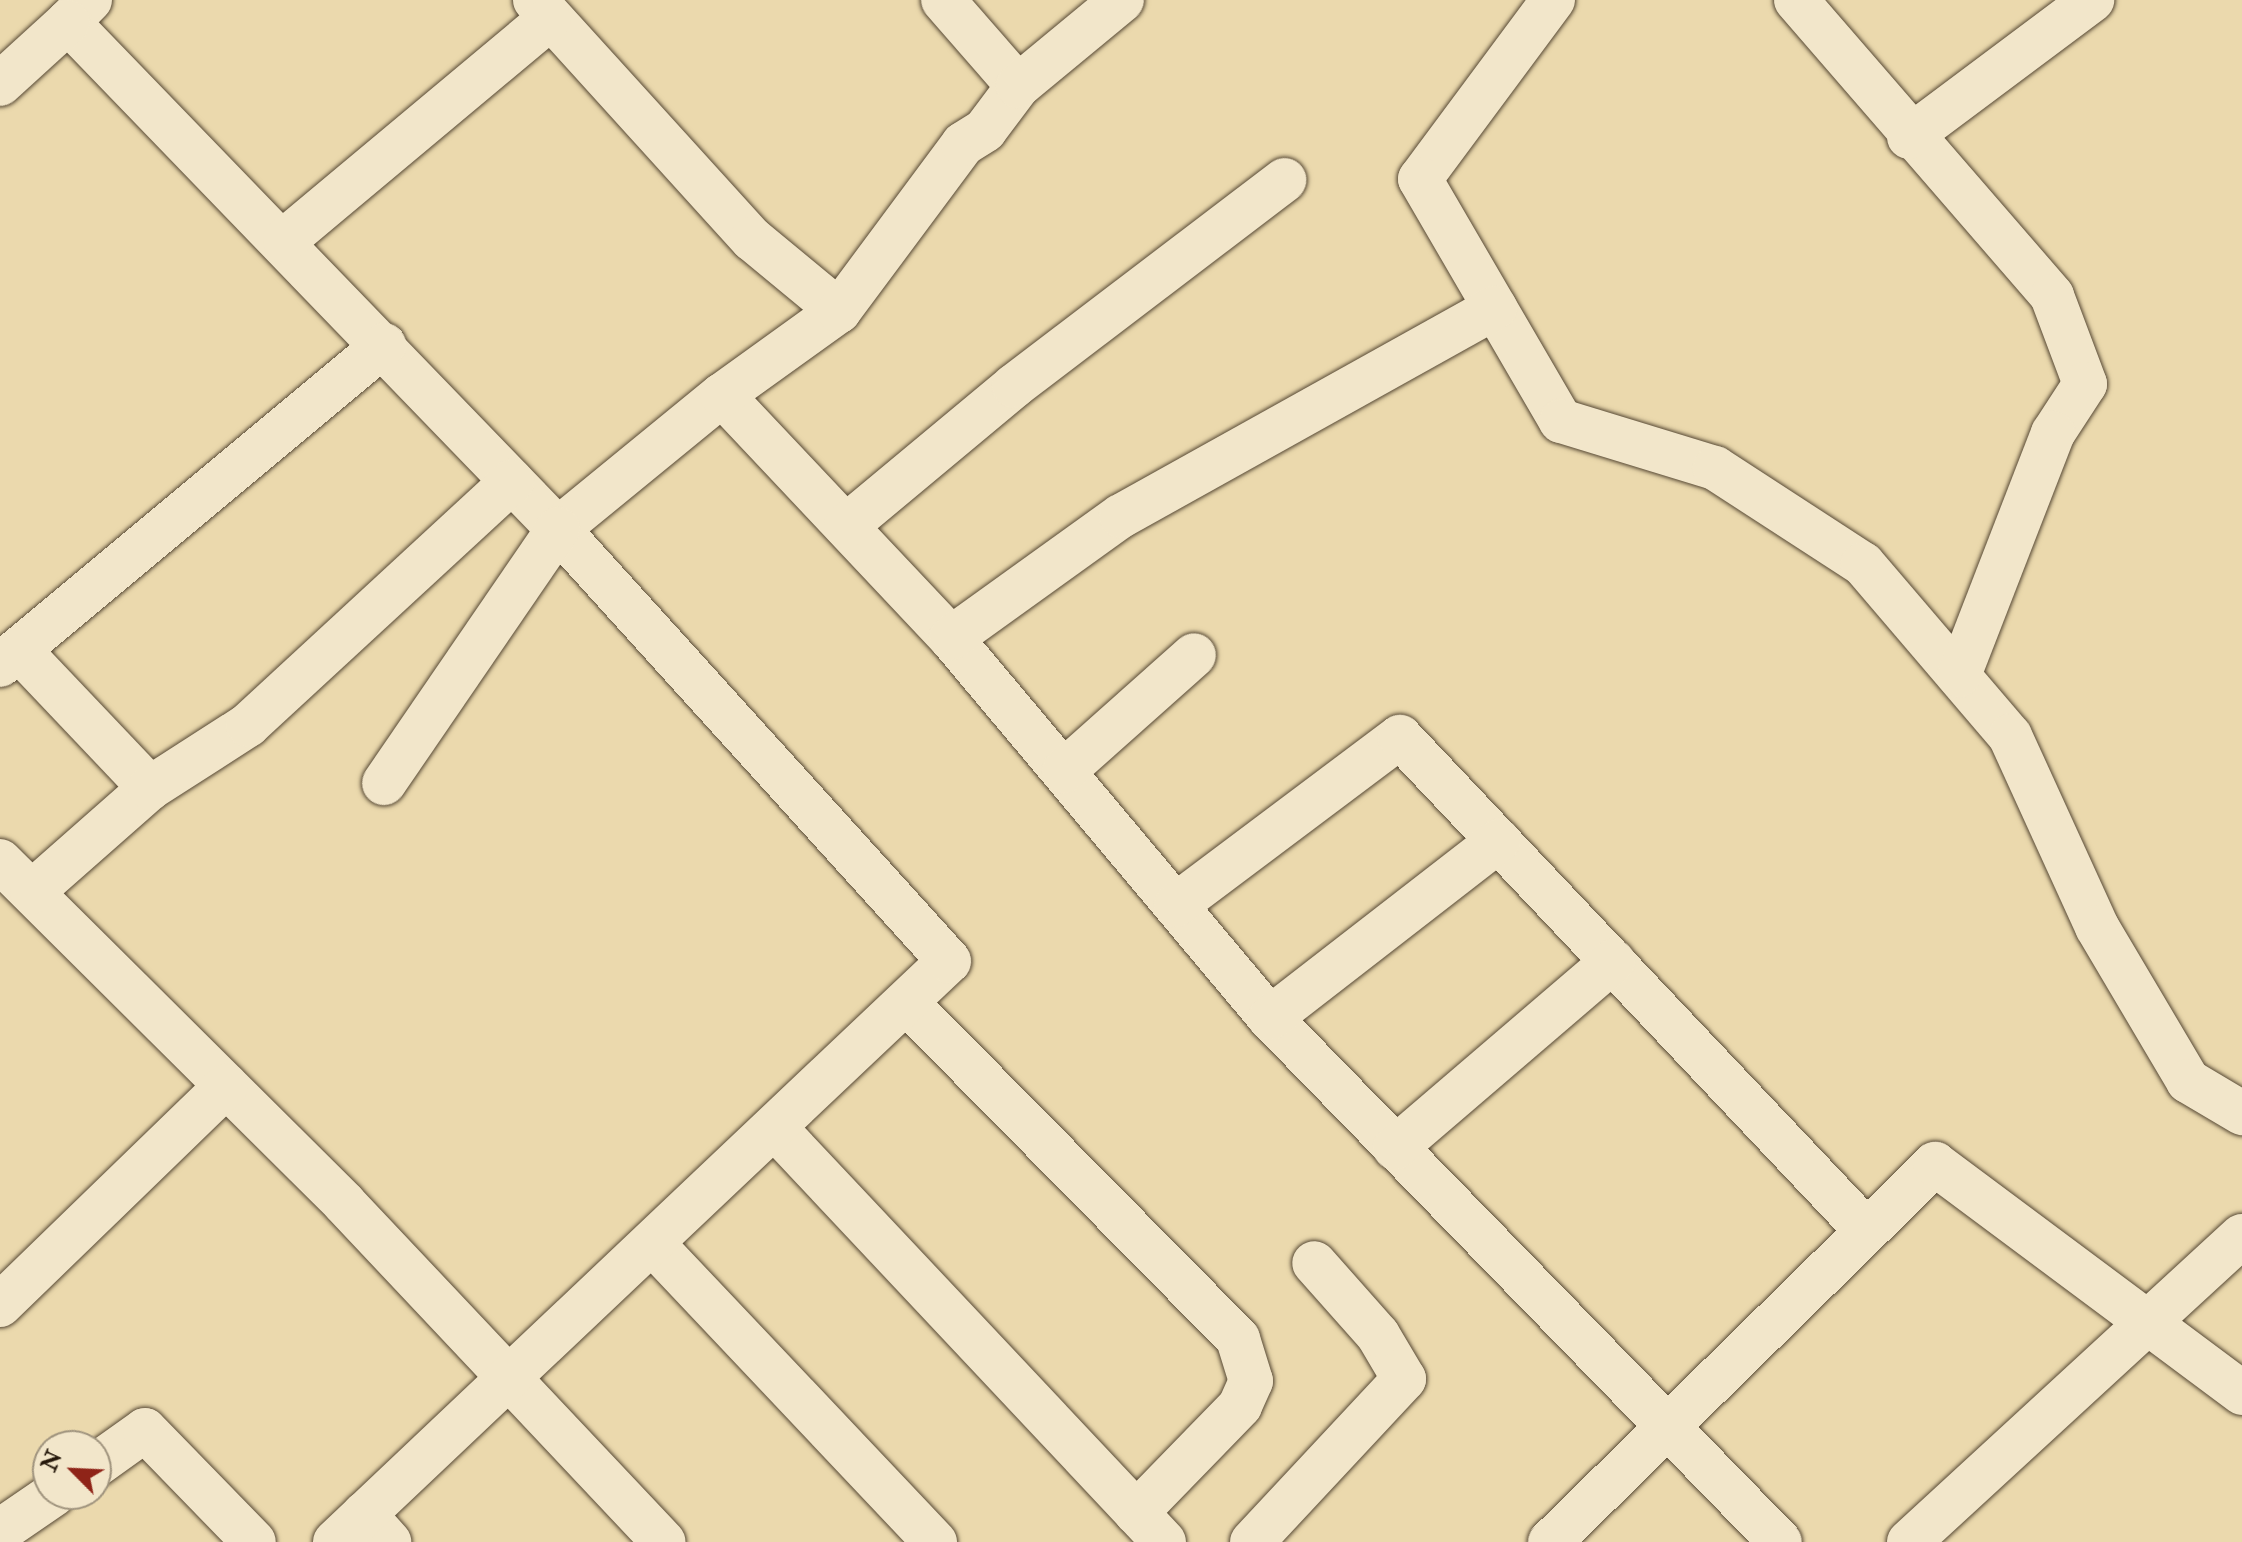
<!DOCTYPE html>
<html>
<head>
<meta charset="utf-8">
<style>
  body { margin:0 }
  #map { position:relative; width:2242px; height:1542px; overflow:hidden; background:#ebd9ad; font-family:"IM FELL Double Pica",serif }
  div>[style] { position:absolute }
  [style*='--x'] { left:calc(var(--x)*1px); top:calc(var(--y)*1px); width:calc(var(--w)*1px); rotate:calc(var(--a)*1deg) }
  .roads { filter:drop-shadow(0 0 2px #564834) drop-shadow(0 0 2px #564834) }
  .minor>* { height:44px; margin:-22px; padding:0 22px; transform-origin:22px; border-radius:22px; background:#f2e6ca }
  span { translate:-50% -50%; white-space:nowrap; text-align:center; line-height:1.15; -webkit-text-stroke:6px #f2e6ca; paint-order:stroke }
  .north { position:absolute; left:32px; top:1430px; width:80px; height:80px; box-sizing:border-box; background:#f2e6ca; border:2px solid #a0947e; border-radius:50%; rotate:294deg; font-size:22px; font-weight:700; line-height:32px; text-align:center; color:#25180b }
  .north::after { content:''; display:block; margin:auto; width:28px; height:36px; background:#8f2418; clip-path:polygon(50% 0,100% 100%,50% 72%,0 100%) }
</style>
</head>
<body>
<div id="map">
  <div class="roads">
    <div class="minor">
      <i style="--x:90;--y:0;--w:31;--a:135"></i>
      <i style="--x:68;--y:22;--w:705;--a:45.98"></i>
      <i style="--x:558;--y:529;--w:212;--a:-39.3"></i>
      <i style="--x:722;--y:395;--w:334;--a:46.7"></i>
      <i style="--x:951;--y:638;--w:496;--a:50"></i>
      <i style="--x:1270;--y:1018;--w:731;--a:45.78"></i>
      <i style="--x:535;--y:0;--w:323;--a:47.8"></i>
      <i style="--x:752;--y:239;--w:113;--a:39.6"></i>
      <i style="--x:943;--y:0;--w:114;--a:48.9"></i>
      <i style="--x:1553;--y:0;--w:223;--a:126.6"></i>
      <i style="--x:1420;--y:179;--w:280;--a:59.8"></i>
      <i style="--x:1561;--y:421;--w:161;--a:17"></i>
      <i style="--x:1715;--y:468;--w:176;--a:33"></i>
      <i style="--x:1863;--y:564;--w:226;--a:49.5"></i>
      <i style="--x:2010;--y:736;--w:210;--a:65.5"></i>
      <i style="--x:2097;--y:927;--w:179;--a:59.4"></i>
      <i style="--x:2188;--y:1081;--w:63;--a:30.7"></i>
      <i style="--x:1796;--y:0;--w:391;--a:49.1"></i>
      <i style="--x:2052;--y:296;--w:94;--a:69.4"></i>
      <i style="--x:2085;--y:384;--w:59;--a:123.1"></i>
      <i style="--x:2053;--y:433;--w:260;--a:111.2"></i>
      <i style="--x:0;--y:84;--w:92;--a:-42.4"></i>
      <i style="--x:1909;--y:137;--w:229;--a:-36.8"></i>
      <i style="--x:285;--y:240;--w:344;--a:-39.9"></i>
      <i style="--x:722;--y:395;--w:144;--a:-35.7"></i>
      <i style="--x:839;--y:311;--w:208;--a:-53.4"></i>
      <i style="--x:963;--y:144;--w:26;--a:-32"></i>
      <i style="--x:985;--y:130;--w:55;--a:-53.1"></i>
      <i style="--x:1018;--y:86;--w:135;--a:-39.6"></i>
      <i style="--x:846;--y:526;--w:219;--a:-39.8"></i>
      <i style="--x:1014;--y:386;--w:340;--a:-37.3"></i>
      <i style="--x:951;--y:638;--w:209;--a:-35.7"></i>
      <i style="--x:1121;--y:516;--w:428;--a:-29.1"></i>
      <i style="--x:20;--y:651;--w:189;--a:46.5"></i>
      <i style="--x:0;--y:665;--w:500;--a:-39.8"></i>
      <i style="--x:1064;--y:771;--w:174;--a:-41.7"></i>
      <i style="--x:0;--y:861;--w:485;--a:44.8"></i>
      <i style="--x:344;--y:1203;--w:466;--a:46.7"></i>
      <i style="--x:32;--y:892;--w:157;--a:-41.4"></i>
      <i style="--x:150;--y:788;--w:117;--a:-32.7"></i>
      <i style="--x:248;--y:725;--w:359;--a:-42.7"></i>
      <i style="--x:1176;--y:905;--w:280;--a:-36.9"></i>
      <i style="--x:1400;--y:737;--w:677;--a:46.62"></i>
      <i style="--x:908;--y:1004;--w:470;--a:45.4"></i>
      <i style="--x:1238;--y:1339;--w:44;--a:72.8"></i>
      <i style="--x:1251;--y:1381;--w:27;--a:114"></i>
      <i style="--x:1240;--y:1406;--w:149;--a:134.2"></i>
      <i style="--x:1270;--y:1018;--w:289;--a:-37.8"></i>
      <i style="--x:775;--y:1128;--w:568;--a:46.78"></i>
      <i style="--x:1395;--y:1148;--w:287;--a:-40.6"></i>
      <i style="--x:652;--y:1243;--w:412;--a:46.6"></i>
      <i style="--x:0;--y:1305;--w:315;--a:-44.1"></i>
      <i style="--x:96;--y:1465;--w:60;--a:-35.5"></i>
      <i style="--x:145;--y:1430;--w:156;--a:45.8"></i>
      <i style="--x:364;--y:1514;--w:38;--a:48"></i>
      <i style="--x:0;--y:1531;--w:65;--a:-34.4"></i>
      <i style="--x:335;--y:1542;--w:845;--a:-43.42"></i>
      <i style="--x:949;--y:961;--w:583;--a:-132.15"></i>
      <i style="--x:558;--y:529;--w:308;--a:124.4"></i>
      <i style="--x:1252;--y:1542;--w:223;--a:-47"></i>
      <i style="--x:1404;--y:1379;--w:51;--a:-120.6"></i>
      <i style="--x:1378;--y:1335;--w:96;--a:-131.6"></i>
      <i style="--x:1550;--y:1542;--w:540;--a:-44.47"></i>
      <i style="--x:1935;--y:1164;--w:383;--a:36.7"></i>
      <i style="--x:1909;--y:1542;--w:452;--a:-42.6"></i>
    </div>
  </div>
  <div class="north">N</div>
</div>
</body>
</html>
